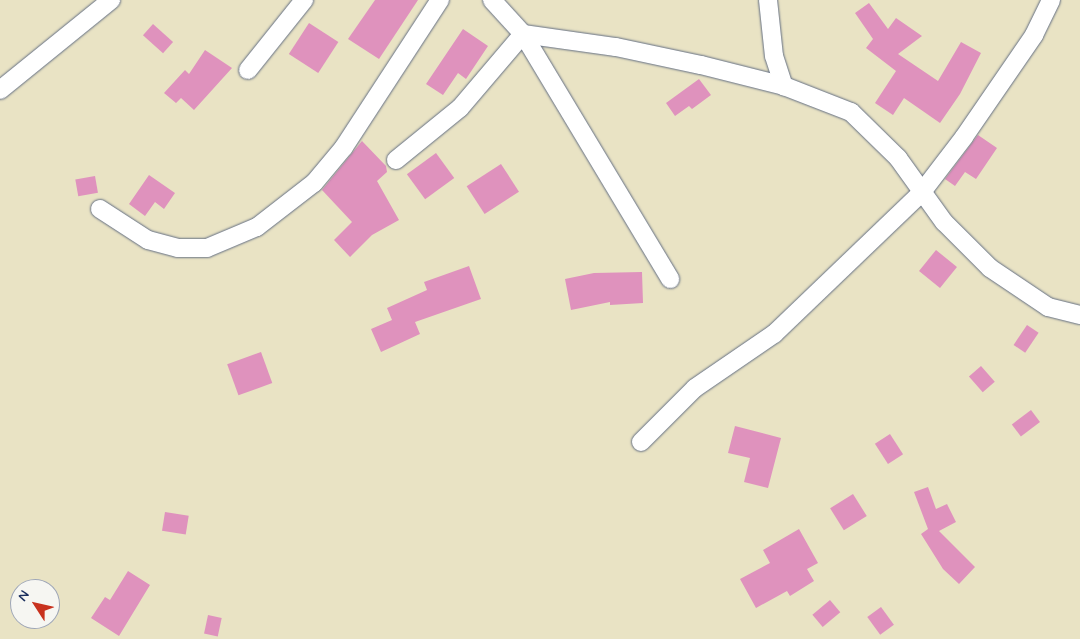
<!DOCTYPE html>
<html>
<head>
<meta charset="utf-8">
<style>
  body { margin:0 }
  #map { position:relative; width:1080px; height:639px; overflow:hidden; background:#e9e3c4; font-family:Mynerve,sans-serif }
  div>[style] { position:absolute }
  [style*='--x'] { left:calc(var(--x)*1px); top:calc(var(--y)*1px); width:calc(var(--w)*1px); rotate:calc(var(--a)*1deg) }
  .building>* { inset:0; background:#df92bd; transform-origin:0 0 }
  .roads { filter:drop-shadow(0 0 1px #636e82) drop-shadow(0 0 1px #636e82) }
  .minor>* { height:18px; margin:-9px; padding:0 9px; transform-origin:9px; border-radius:9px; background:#fff }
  span { translate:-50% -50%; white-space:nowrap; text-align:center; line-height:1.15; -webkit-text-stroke:4.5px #f6f6f2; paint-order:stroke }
  .north { position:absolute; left:10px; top:579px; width:50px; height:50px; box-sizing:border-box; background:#f6f6f2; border:1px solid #9ea6b7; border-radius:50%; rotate:305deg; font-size:14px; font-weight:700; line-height:20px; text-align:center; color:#1b2f5e }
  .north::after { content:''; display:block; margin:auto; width:18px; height:22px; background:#c8321e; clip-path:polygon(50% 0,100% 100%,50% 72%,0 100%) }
</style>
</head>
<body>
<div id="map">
  <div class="building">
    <i style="clip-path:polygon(375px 0,418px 0,379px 59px,348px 39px)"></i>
    <i style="clip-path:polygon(869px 3px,888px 29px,896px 18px,922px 36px,898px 54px,938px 81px,961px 42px,981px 53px,960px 94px,940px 123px,904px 98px,893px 115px,875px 103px,896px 71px,866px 48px,873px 39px,855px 13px)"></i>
    <i style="left:309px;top:23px;width:35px;height:37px;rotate:33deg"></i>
    <i style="left:153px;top:24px;width:27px;height:15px;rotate:42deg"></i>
    <i style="clip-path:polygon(463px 29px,488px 46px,466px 79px,458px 73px,443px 95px,426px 84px)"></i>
    <i style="clip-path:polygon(205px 50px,232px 68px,194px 110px,181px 98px,176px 103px,164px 93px,185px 70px,189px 74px)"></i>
    <i style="clip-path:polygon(699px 79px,711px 95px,692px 109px,689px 106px,675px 116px,666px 103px)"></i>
    <i style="clip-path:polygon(978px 135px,997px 148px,976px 179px,965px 172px,955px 186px,945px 179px)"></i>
    <i style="clip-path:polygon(362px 141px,386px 166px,387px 172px,377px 181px,399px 220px,372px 235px,350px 257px,334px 240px,352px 222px,322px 190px)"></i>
    <i style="left:436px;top:153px;width:31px;height:36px;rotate:54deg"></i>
    <i style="left:501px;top:164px;width:33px;height:41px;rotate:57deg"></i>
    <i style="clip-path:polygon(149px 175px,175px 193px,164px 209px,155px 202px,145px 216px,129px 204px)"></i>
    <i style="left:95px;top:176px;width:17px;height:20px;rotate:80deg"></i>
    <i style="left:936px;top:250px;width:27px;height:27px;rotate:39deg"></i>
    <i style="clip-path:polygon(469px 266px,481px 299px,415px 322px,420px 334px,381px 352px,371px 329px,392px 320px,387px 308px,427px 290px,424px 282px)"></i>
    <i style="clip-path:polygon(642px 272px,643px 303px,610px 305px,610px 302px,571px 310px,565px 279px,594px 273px)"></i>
    <i style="left:1027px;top:325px;width:14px;height:24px;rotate:34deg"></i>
    <i style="left:261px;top:352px;width:33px;height:36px;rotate:70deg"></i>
    <i style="left:981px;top:366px;width:21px;height:16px;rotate:49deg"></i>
    <i style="left:1031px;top:410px;width:15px;height:24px;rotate:53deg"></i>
    <i style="clip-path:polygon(735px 426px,781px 438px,768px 488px,744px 482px,750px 458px,728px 453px)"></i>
    <i style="left:890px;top:434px;width:24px;height:18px;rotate:57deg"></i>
    <i style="clip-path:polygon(928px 487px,936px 509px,947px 504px,956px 522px,939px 531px,975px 567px,959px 584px,943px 569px,921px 534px,928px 529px,914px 492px)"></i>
    <i style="left:853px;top:494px;width:26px;height:27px;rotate:58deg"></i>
    <i style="left:165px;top:512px;width:24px;height:19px;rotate:9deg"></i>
    <i style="clip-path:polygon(799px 529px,818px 563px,807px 569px,814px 581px,790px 596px,787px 591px,756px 608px,740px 579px,770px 563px,763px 550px)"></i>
    <i style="clip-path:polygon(128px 571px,150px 585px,119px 636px,91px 618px,105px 597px,110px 600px)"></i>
    <i style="left:830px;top:600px;width:16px;height:23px;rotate:50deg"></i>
    <i style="left:881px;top:607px;width:22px;height:17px;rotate:54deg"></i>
    <i style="left:208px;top:615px;width:14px;height:19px;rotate:12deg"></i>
  </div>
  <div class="roads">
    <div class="minor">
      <i style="--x:492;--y:0;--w:46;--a:47.6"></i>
      <i style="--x:523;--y:34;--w:286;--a:59"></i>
      <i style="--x:768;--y:0;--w:56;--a:83.9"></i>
      <i style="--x:774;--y:56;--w:32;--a:72"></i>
      <i style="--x:248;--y:70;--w:90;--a:-51.3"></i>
      <i style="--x:0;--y:90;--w:143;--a:-39"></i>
      <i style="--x:396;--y:160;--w:82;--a:-39.1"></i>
      <i style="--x:460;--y:108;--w:97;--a:-49.6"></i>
      <i style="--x:523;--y:34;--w:94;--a:8"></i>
      <i style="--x:616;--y:47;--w:87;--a:12"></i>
      <i style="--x:701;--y:65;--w:86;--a:14.2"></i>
      <i style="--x:784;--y:86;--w:72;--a:21.2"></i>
      <i style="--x:851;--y:112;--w:66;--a:44.4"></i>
      <i style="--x:898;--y:158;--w:79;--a:54.3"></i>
      <i style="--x:944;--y:222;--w:65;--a:45"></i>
      <i style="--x:990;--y:268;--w:70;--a:33.9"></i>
      <i style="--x:1048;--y:307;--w:33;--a:14"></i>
      <i style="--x:100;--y:209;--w:57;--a:32.9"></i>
      <i style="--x:148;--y:240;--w:31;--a:15"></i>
      <i style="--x:178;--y:248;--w:29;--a:0"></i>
      <i style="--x:207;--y:248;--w:54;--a:-22.8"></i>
      <i style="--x:257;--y:227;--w:72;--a:-37.7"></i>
      <i style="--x:314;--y:183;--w:47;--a:-50.2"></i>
      <i style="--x:344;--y:147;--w:176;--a:-56.9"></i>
      <i style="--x:641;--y:442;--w:76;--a:-45"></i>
      <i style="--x:695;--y:388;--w:96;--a:-34.4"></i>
      <i style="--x:774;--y:334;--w:205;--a:-43.8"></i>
      <i style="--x:922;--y:192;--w:69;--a:-52.6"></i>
      <i style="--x:964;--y:137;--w:124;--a:-55.5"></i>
      <i style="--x:1034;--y:35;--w:39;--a:-64"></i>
    </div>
  </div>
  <div class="north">N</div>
</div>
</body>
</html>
